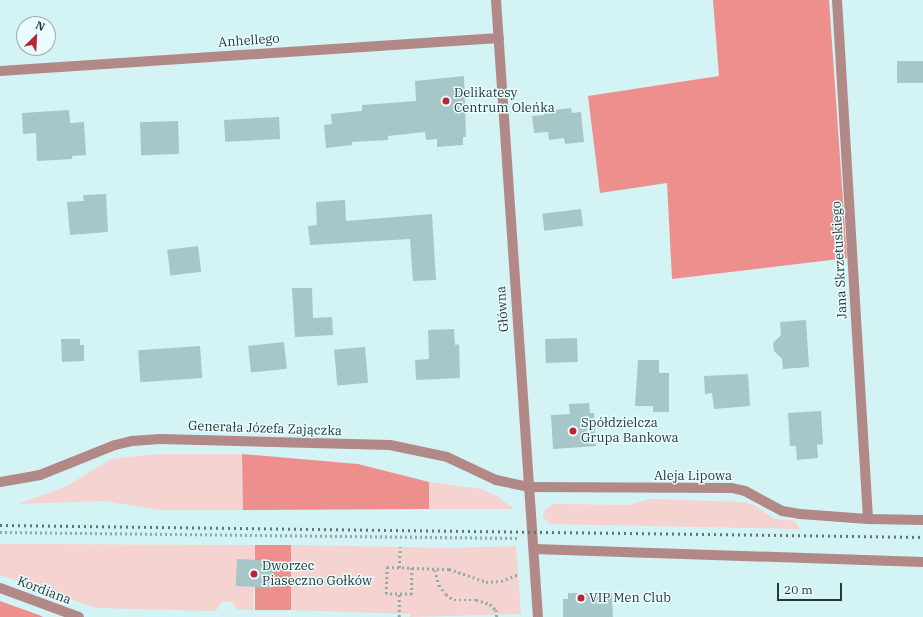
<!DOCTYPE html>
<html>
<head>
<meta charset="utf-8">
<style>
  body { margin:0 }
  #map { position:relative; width:923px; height:617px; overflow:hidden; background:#d3f3f5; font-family:"IBM Plex Serif",serif }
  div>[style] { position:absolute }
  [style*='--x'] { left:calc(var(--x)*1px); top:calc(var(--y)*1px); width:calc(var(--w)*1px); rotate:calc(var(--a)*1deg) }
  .green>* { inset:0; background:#f4d3d1 }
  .forest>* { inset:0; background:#ed908d; transform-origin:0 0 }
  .building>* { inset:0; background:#a7c6c8; transform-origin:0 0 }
  .path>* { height:2.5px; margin-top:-1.25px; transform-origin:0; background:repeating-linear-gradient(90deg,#91a9ab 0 2px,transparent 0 5px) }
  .minor>* { height:10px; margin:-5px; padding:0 5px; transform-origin:5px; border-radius:5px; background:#b28987 }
  .rail>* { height:3px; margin-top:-1.5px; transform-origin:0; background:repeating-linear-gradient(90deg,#627576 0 2px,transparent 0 6px) }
  .dots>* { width:11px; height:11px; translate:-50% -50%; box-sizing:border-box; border:2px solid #eafdfe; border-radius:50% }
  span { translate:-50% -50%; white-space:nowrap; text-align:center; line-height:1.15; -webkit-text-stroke:3px #eafdfe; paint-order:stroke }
  .street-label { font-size:13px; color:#2a3737 }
  .poi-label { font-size:13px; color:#2a3737 }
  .left { translate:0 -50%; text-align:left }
  .north { position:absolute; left:16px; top:16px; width:40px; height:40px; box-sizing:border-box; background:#eafdfe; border:1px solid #9daeae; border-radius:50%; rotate:24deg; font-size:11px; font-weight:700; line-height:16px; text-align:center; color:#2a3737 }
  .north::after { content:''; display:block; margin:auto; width:14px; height:18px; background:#b82733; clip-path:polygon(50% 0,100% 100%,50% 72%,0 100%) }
  .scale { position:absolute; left:777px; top:583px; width:65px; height:18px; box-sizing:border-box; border:2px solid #2a3737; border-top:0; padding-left:5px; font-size:12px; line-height:14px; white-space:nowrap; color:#2a3737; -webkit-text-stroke:3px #eafdfe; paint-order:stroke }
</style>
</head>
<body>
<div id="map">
  <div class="green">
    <i style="clip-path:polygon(156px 454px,242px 454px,243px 510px,160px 510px,104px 501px,18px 504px,67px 486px,111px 459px)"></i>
    <i style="clip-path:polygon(429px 482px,481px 489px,497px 496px,514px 509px,429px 509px)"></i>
    <i style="clip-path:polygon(650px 499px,743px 502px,754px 505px,774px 519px,795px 521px,800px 529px,550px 524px,543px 517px,545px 510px,554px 504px,628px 505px)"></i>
    <i style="clip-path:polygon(0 544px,255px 545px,253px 610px,238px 610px,232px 602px,221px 602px,216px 611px,96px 608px,0 575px)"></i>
    <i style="clip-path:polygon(291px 545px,447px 548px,516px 546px,521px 614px,410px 617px,410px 614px,290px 610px)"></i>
  </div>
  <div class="forest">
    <i style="clip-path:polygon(713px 0,829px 0,847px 258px,672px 279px,667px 183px,600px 193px,588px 96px,719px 76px)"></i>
    <i style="clip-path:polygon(242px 454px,358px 464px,429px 482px,429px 509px,243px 510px)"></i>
    <i style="left:255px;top:545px;width:36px;height:65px"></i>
    <i style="clip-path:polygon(0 601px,39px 615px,43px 617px,0 617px)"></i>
  </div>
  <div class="building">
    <i style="left:897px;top:61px;width:26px;height:22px"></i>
    <i style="clip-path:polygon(464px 76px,466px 137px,463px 137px,463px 145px,437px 147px,437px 139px,426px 140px,425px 132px,388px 136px,388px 140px,352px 142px,352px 145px,326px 148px,324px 125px,332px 124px,331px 114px,362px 111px,362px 105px,416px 101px,415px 81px)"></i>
    <i style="clip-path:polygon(571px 108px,572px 113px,581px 112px,584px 142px,565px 144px,564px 138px,549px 140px,548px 132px,534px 133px,532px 116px,544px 115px,544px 111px)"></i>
    <i style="clip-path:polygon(69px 110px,70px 123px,84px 122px,86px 155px,72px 156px,72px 159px,37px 161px,36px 133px,23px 134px,22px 113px)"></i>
    <i style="left:279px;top:117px;width:22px;height:55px;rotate:87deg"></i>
    <i style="left:178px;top:121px;width:33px;height:38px;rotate:88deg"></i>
    <i style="clip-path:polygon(106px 194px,108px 232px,70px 235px,67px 202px,84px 201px,83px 195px)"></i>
    <i style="clip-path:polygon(345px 200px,346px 221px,432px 214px,436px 280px,413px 281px,410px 239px,310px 245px,308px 226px,317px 225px,316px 202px)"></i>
    <i style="left:581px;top:209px;width:17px;height:39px;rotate:83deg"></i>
    <i style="left:198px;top:246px;width:26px;height:31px;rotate:83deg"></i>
    <i style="clip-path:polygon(292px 288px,312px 288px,313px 318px,332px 317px,333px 335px,295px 337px)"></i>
    <i style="clip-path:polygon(806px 320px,809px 367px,783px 369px,782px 359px,774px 351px,773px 343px,781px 335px,780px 322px)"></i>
    <i style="clip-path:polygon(454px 329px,455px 345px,459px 344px,460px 378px,416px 380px,415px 360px,429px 359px,428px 330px)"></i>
    <i style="left:577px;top:338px;width:24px;height:32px;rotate:88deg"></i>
    <i style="clip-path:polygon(61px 339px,80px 339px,80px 345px,84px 345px,84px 361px,62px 362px)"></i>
    <i style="left:284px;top:342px;width:27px;height:36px;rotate:84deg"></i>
    <i style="left:200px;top:346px;width:32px;height:62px;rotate:86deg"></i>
    <i style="left:365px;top:347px;width:36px;height:31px;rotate:85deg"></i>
    <i style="clip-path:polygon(638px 360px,659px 360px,659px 373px,669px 373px,669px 412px,653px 412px,653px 406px,635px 406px)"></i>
    <i style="clip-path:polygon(748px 374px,750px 406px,714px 409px,712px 393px,705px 394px,704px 376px)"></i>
    <i style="clip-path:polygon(589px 403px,590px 413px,594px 413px,596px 446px,553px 449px,551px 415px,570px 414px,569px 404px)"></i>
    <i style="clip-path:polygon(821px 411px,823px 444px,817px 445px,818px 458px,797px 460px,796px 446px,790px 446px,788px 413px)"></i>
    <i style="left:237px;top:559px;width:37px;height:27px;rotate:3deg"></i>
    <i style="clip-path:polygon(568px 593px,612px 593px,613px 617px,563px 617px,563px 599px,568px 599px)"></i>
  </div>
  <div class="path">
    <i style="--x:0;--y:532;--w:517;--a:0.66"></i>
    <i style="--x:387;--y:567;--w:25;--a:2"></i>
    <i style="--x:412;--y:568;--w:26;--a:90"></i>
    <i style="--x:412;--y:594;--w:26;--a:180"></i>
    <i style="--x:386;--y:594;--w:27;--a:-88"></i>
    <i style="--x:399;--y:568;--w:21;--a:-87"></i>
    <i style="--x:412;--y:568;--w:37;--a:2"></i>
    <i style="--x:449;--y:569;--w:39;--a:19"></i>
    <i style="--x:486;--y:582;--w:15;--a:-4"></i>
    <i style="--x:501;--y:581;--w:19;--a:-21"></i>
    <i style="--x:435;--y:570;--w:16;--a:75"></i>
    <i style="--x:439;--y:585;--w:11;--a:52"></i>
    <i style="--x:446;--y:594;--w:10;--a:37"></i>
    <i style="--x:454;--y:600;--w:22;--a:0"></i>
    <i style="--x:476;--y:600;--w:15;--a:16"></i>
    <i style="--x:490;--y:604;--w:8;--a:45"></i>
    <i style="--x:496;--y:610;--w:7;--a:82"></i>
    <i style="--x:399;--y:617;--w:23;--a:-90"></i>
  </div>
  <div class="minor">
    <i style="--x:496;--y:0;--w:618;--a:86.11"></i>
    <i style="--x:837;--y:0;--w:520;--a:86.58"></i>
    <i style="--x:0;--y:71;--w:500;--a:-3.78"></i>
    <i style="--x:0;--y:482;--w:41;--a:-9.9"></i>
    <i style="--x:40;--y:475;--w:81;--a:-21.8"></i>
    <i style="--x:115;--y:445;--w:17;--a:-13"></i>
    <i style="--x:132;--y:441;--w:28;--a:-4"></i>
    <i style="--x:160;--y:439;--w:230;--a:1.5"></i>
    <i style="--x:390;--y:445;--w:58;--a:11.9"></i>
    <i style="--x:447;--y:457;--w:54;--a:25.1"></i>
    <i style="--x:496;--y:480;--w:33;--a:12"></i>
    <i style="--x:528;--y:487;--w:204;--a:0.3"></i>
    <i style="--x:732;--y:488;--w:13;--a:13"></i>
    <i style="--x:745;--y:491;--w:42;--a:28.4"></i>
    <i style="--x:782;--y:511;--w:18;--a:9"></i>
    <i style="--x:800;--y:514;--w:68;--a:4.2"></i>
    <i style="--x:868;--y:519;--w:55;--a:1"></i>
    <i style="--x:534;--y:549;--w:389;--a:1.9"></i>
    <i style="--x:0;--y:588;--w:84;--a:20.2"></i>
  </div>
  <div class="rail">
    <i style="--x:0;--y:525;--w:923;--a:0.74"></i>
  </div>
  <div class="dots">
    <i style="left:446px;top:101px;background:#b82733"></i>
    <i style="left:573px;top:431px;background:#b82733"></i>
    <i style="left:254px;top:574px;background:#b82733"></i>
    <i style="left:581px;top:598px;background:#b82733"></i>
  </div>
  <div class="street-label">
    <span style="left:249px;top:41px;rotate:-4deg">Anhellego</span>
    <span style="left:840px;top:260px;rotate:-93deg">Jana Skrzetuskiego</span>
    <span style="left:503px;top:309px;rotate:-94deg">Główna</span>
    <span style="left:265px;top:429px;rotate:2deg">Generała Józefa Zajączka</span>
    <span style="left:693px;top:476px">Aleja Lipowa</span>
    <span style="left:44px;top:591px;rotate:21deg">Kordiana</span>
  </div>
  <div class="poi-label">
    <span class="left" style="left:454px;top:101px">Delikatesy<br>Centrum Oleńka</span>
    <span class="left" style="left:581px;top:431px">Spółdzielcza<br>Grupa Bankowa</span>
    <span class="left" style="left:262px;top:574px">Dworzec<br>Piaseczno Gołków</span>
    <span class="left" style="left:589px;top:598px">VIP Men Club</span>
  </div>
  <div class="north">N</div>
  <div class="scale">20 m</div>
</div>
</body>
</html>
